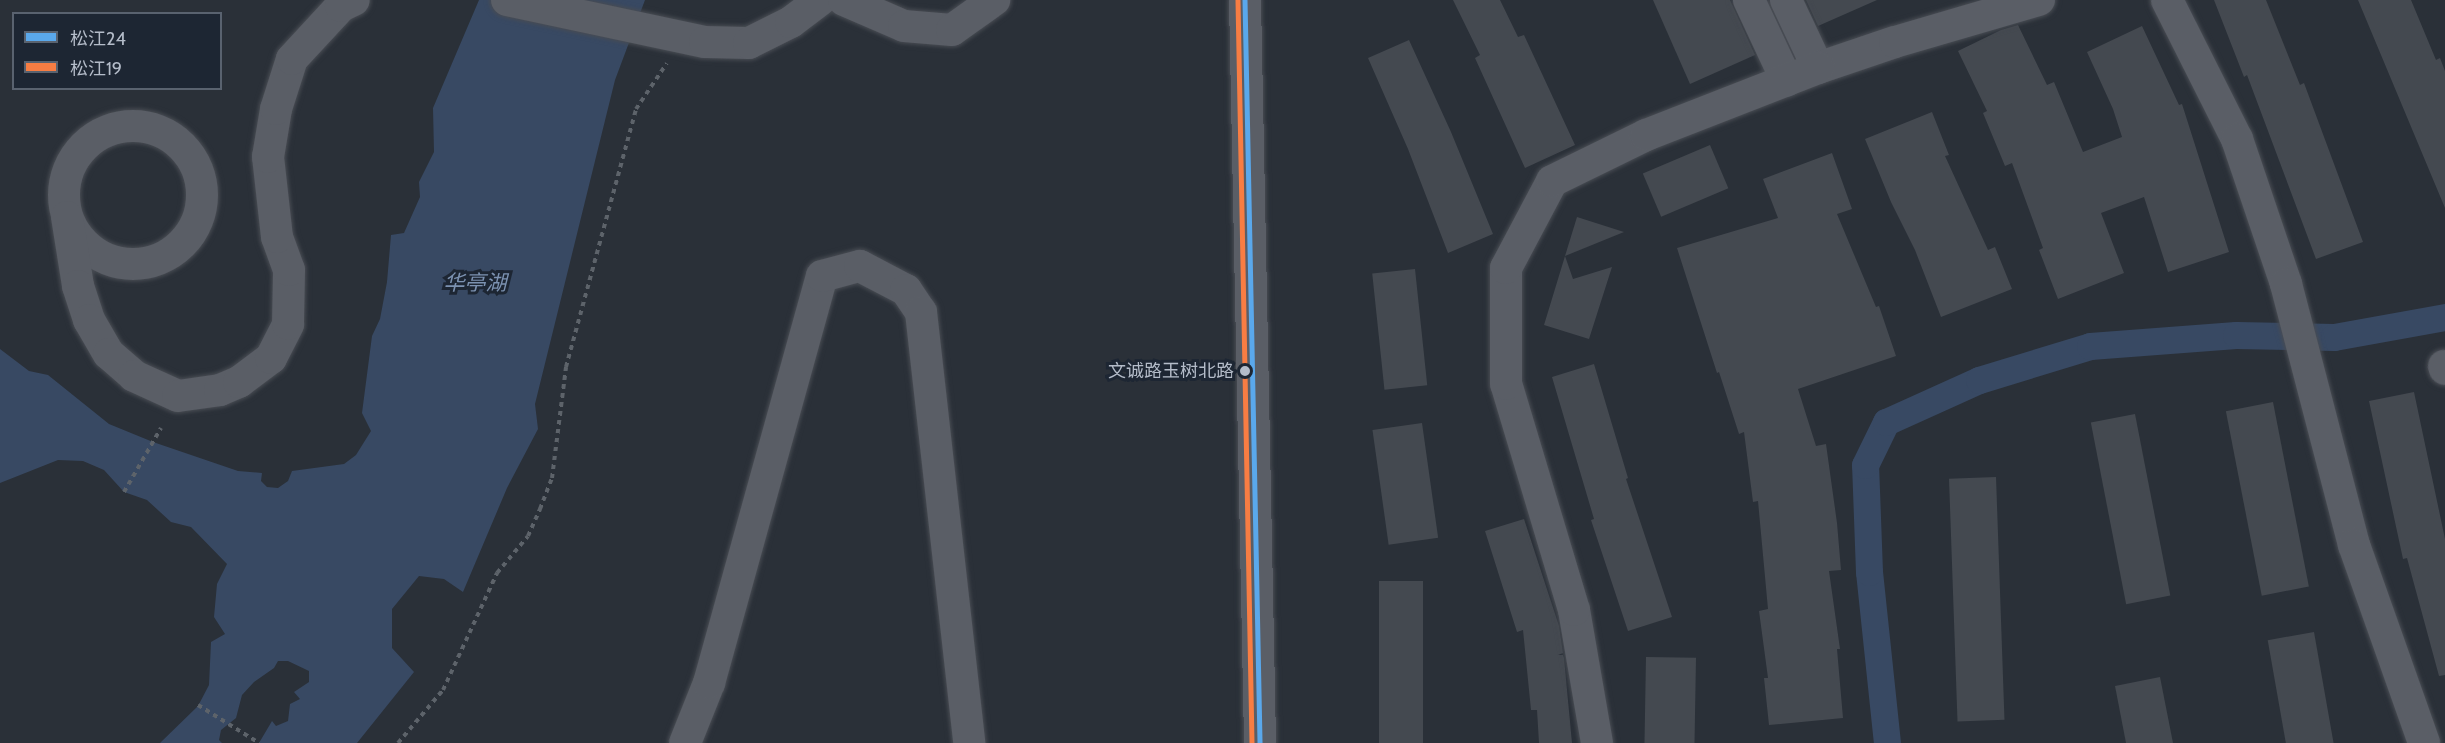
<!DOCTYPE html>
<html>
<head>
<meta charset="utf-8">
<style>
  body { margin:0 }
  #map { position:relative; width:2445px; height:743px; overflow:hidden; background:#2a3038; font-family:Cabin,"Noto Sans SC",sans-serif }
  div>[style] { position:absolute }
  [style*='--x'] { left:calc(var(--x)*1px); top:calc(var(--y)*1px); width:calc(var(--w)*1px); rotate:calc(var(--a)*1deg) }
  .water>* { inset:0; background:#384963 }
  .canal>* { height:27px; margin:-13.5px; padding:0 13.5px; transform-origin:13.5px; border-radius:13.5px; background:#384963 }
  .building>* { inset:0; background:#444950; transform-origin:0 0 }
  .path>* { height:4px; margin-top:-2px; transform-origin:0; background:repeating-linear-gradient(90deg,#5d636a 0 4.5px,transparent 0 9px) }
  .roads { filter:drop-shadow(0 0 2px #484c53) drop-shadow(0 0 2px #484c53) }
  .minor>* { height:32px; margin:-16px; padding:0 16px; transform-origin:16px; border-radius:16px; background:#5a5e66 }
  .minor>.ring { margin:-16px; padding:0; box-sizing:content-box; background:none; border:32px solid #5a5e66; border-radius:50% }
  .bus-1>* { height:4.5px; margin:-2.25px; padding:0 2.25px; transform-origin:2.25px; border-radius:2.25px; background:#5aa8eb }
  .bus-2>* { height:4.5px; margin:-2.25px; padding:0 2.25px; transform-origin:2.25px; border-radius:2.25px; background:#f77d43 }
  .dots>* { width:16px; height:16px; translate:-50% -50%; box-sizing:border-box; border:3px solid #1d2633; border-radius:50% }
  span { translate:-50% -50%; white-space:nowrap; text-align:center; line-height:1.15; -webkit-text-stroke:6px #1d2633; paint-order:stroke }
  .bus-label { font-size:18px; color:#b4bcc9 }
  .right { translate:-100% -50%; text-align:right }
  .water-label { font-size:21px; color:#7c92b1; font-style:italic }
  .legend { position:absolute; left:12px; top:12px; width:210px; height:78px; box-sizing:border-box; background:#1d2633; border:2px solid #59626f; margin:0; padding:8px 10px; list-style:none; font-size:18px; color:#b4bcc9 }
  .legend li { display:flex; align-items:center; gap:12px; height:30px }
  .legend b { width:30px; border:2px solid #59626f }
</style>
</head>
<body>
<div id="map">
  <div class="water">
    <i style="clip-path:polygon(479px 0,645px 0,615px 80px,535px 404px,538px 429px,507px 488px,463px 592px,444px 579px,419px 576px,392px 609px,392px 648px,414px 672px,357px 743px,259px 743px,272px 721px,276px 726px,288px 721px,290px 704px,300px 699px,294px 692px,309px 682px,309px 671px,288px 661px,278px 661px,274px 668px,254px 682px,242px 695px,236px 718px,221px 730px,219px 740px,222px 743px,160px 743px,198px 706px,209px 685px,211px 642px,225px 634px,214px 617px,217px 584px,227px 564px,191px 527px,171px 522px,147px 500px,124px 492px,104px 470px,83px 461px,58px 460px,0 483px,0 349px,29px 371px,48px 375px,109px 424px,153px 442px,238px 471px,262px 473px,261px 481px,267px 487px,278px 488px,288px 481px,292px 471px,344px 464px,356px 455px,371px 431px,362px 413px,372px 336px,380px 319px,387px 282px,391px 235px,404px 233px,420px 197px,419px 182px,434px 152px,433px 108px)"></i>
  </div>
  <div class="canal">
    <i style="--x:1887;--y:743;--w:172;--a:-96"></i>
    <i style="--x:1869;--y:572;--w:107;--a:-92.1"></i>
    <i style="--x:1865;--y:465;--w:48;--a:-64"></i>
    <i style="--x:1886;--y:422;--w:102;--a:-24.3"></i>
    <i style="--x:1979;--y:380;--w:116;--a:-17"></i>
    <i style="--x:2090;--y:346;--w:146;--a:-4.3"></i>
    <i style="--x:2236;--y:335;--w:98;--a:1.2"></i>
    <i style="--x:2334;--y:337;--w:113;--a:-10.2"></i>
  </div>
  <div class="building">
    <i style="clip-path:polygon(1453px 0,1500px 0,1518px 37px,1524px 35px,1575px 145px,1525px 168px,1475px 58px,1480px 55px)"></i>
    <i style="clip-path:polygon(1653px 0,1730px 0,1755px 55px,1690px 84px)"></i>
    <i style="clip-path:polygon(1806px 0,1877px 0,1818px 26px)"></i>
    <i style="clip-path:polygon(2214px 0,2266px 0,2300px 85px,2304px 83px,2363px 242px,2316px 259px,2247px 75px,2244px 77px)"></i>
    <i style="clip-path:polygon(2358px 0,2411px 0,2436px 60px,2440px 58px,2445px 71px,2445px 208px)"></i>
    <i style="clip-path:polygon(2018px 25px,2047px 85px,2054px 82px,2083px 152px,2122px 137px,2113px 109px,2087px 52px,2142px 26px,2179px 105px,2182px 104px,2229px 252px,2168px 272px,2144px 197px,2101px 213px,2124px 273px,2058px 299px,2039px 250px,2043px 248px,2012px 163px,2005px 166px,1983px 113px,1987px 111px,1958px 51px,2001px 30px)"></i>
    <i style="clip-path:polygon(1409px 40px,1451px 132px,1493px 234px,1448px 253px,1408px 149px,1368px 58px)"></i>
    <i style="clip-path:polygon(1932px 112px,1949px 155px,1945px 156px,1988px 250px,1995px 247px,2012px 289px,1941px 317px,1915px 250px,1891px 202px,1865px 139px)"></i>
    <i style="left:1710px;top:145px;width:47px;height:73px;rotate:67deg"></i>
    <i style="clip-path:polygon(1832px 153px,1852px 209px,1837px 214px,1876px 307px,1879px 306px,1896px 356px,1798px 389px,1816px 446px,1826px 444px,1837px 523px,1841px 570px,1829px 571px,1840px 649px,1837px 649px,1843px 718px,1769px 725px,1764px 678px,1768px 678px,1759px 611px,1768px 609px,1758px 501px,1753px 502px,1744px 432px,1739px 434px,1719px 372px,1717px 373px,1677px 248px,1778px 218px,1763px 179px)"></i>
    <i style="clip-path:polygon(1577px 217px,1624px 232px,1565px 256px)"></i>
    <i style="clip-path:polygon(1565px 256px,1573px 279px,1612px 267px,1589px 339px,1544px 325px)"></i>
    <i style="left:1415px;top:269px;width:117px;height:43px;rotate:84deg"></i>
    <i style="clip-path:polygon(1594px 364px,1628px 478px,1626px 479px,1672px 617px,1628px 631px,1591px 520px,1594px 519px,1552px 377px)"></i>
    <i style="clip-path:polygon(2414px 392px,2445px 539px,2445px 675px,2439px 676px,2407px 558px,2403px 559px,2369px 401px)"></i>
    <i style="left:2273px;top:402px;width:188px;height:48px;rotate:79deg"></i>
    <i style="left:2135px;top:414px;width:185px;height:45px;rotate:79deg"></i>
    <i style="left:1422px;top:423px;width:116px;height:50px;rotate:82deg"></i>
    <i style="left:1996px;top:477px;width:243px;height:47px;rotate:88deg"></i>
    <i style="clip-path:polygon(1524px 519px,1559px 626px,1563px 653px,1558px 655px,1563px 655px,1564px 658px,1572px 743px,1539px 743px,1537px 710px,1531px 710px,1523px 630px,1517px 632px,1485px 531px)"></i>
    <i style="left:1379px;top:581px;width:44px;height:162px"></i>
    <i style="left:2314px;top:632px;width:113px;height:47px;rotate:80deg"></i>
    <i style="left:1646px;top:657px;width:50px;height:86px;rotate:1deg"></i>
    <i style="clip-path:polygon(2160px 677px,2173px 743px,2126px 743px,2115px 686px)"></i>
  </div>
  <div class="path">
    <i style="--x:124;--y:492;--w:74;--a:-60"></i>
    <i style="--x:198;--y:705;--w:72;--a:31.9"></i>
    <i style="--x:398;--y:743;--w:70;--a:-49.7"></i>
    <i style="--x:443;--y:690;--w:129;--a:-65.2"></i>
    <i style="--x:497;--y:573;--w:48;--a:-50"></i>
    <i style="--x:528;--y:536;--w:30;--a:-66"></i>
    <i style="--x:540;--y:509;--w:33;--a:-69"></i>
    <i style="--x:552;--y:478;--w:112;--a:-82.8"></i>
    <i style="--x:566;--y:367;--w:267;--a:-74.8"></i>
    <i style="--x:636;--y:109;--w:55;--a:-56"></i>
  </div>
  <div class="roads">
    <div class="minor">
      <i style="--x:507;--y:0;--w:202;--a:12"></i>
      <i style="--x:705;--y:42;--w:44;--a:1.3"></i>
      <i style="--x:749;--y:43;--w:47;--a:-26.6"></i>
      <i style="--x:791;--y:22;--w:36;--a:-37"></i>
      <i style="--x:844;--y:0;--w:65;--a:23.4"></i>
      <i style="--x:904;--y:26;--w:48;--a:4.8"></i>
      <i style="--x:952;--y:30;--w:52;--a:-35.5"></i>
      <i style="--x:1245;--y:0;--w:743;--a:88.84"></i>
      <i style="--x:1749;--y:0;--w:89;--a:64.9"></i>
      <i style="--x:1786;--y:0;--w:75;--a:64.8"></i>
      <i style="--x:1818;--y:68;--w:81;--a:-18.7"></i>
      <i style="--x:1895;--y:42;--w:150;--a:-16.3"></i>
      <i style="--x:2167;--y:0;--w:156;--a:63.3"></i>
      <i style="--x:2237;--y:139;--w:153;--a:71.3"></i>
      <i style="--x:2286;--y:284;--w:270;--a:75.4"></i>
      <i style="--x:2354;--y:545;--w:210;--a:70.5"></i>
      <i class="ring" style="left:64px;top:126px;width:106px;height:106px"></i>
      <i style="--x:67;--y:217;--w:70;--a:80.9"></i>
      <i style="--x:78;--y:286;--w:36;--a:72"></i>
      <i style="--x:89;--y:320;--w:39;--a:60"></i>
      <i style="--x:109;--y:354;--w:33;--a:41"></i>
      <i style="--x:134;--y:376;--w:48;--a:24.4"></i>
      <i style="--x:178;--y:396;--w:42;--a:-8.1"></i>
      <i style="--x:220;--y:390;--w:21;--a:-23"></i>
      <i style="--x:239;--y:382;--w:40;--a:-37"></i>
      <i style="--x:271;--y:358;--w:38;--a:-63"></i>
      <i style="--x:288;--y:324;--w:54;--a:-88.9"></i>
      <i style="--x:289;--y:270;--w:35;--a:-110"></i>
      <i style="--x:277;--y:237;--w:81;--a:-96.4"></i>
      <i style="--x:268;--y:157;--w:49;--a:-80.5"></i>
      <i style="--x:276;--y:109;--w:52;--a:-72.3"></i>
      <i style="--x:292;--y:59;--w:72;--a:-47.2"></i>
      <i style="--x:341;--y:6;--w:14;--a:-25"></i>
      <i style="--x:2444;--y:366;--w:3;--a:72"></i>
      <i style="--x:685;--y:743;--w:65;--a:-68.2"></i>
      <i style="--x:709;--y:683;--w:422;--a:-74.5"></i>
      <i style="--x:822;--y:276;--w:39;--a:-15"></i>
      <i style="--x:860;--y:266;--w:52;--a:27.6"></i>
      <i style="--x:906;--y:290;--w:27;--a:56"></i>
      <i style="--x:921;--y:312;--w:434;--a:83.6"></i>
      <i style="--x:1597;--y:743;--w:135;--a:-99.8"></i>
      <i style="--x:1574;--y:610;--w:236;--a:-106.7"></i>
      <i style="--x:1506;--y:384;--w:116;--a:-90"></i>
      <i style="--x:1506;--y:268;--w:98;--a:-62.1"></i>
      <i style="--x:1552;--y:181;--w:105;--a:-26.1"></i>
      <i style="--x:1646;--y:135;--w:185;--a:-21.3"></i>
    </div>
  </div>
  <div class="bus-1">
    <i style="--x:1245;--y:0;--w:743;--a:88.84"></i>
  </div>
  <div class="bus-2">
    <i style="--x:1238;--y:0;--w:743;--a:88.92"></i>
  </div>
  <div class="dots">
    <i style="left:1245px;top:371px;background:#b4bcc9"></i>
  </div>
  <div class="bus-label">
    <span class="right" style="left:1234px;top:371px">文诚路玉树北路</span>
  </div>
  <div class="water-label">
    <span style="left:475px;top:283px">华亭湖</span>
  </div>
  <ul class="legend">
  <li><b style="height:8px;background:#5aa8eb"></b>松江24</li>
  <li><b style="height:8px;background:#f77d43"></b>松江19</li>
  </ul>
</div>
</body>
</html>
